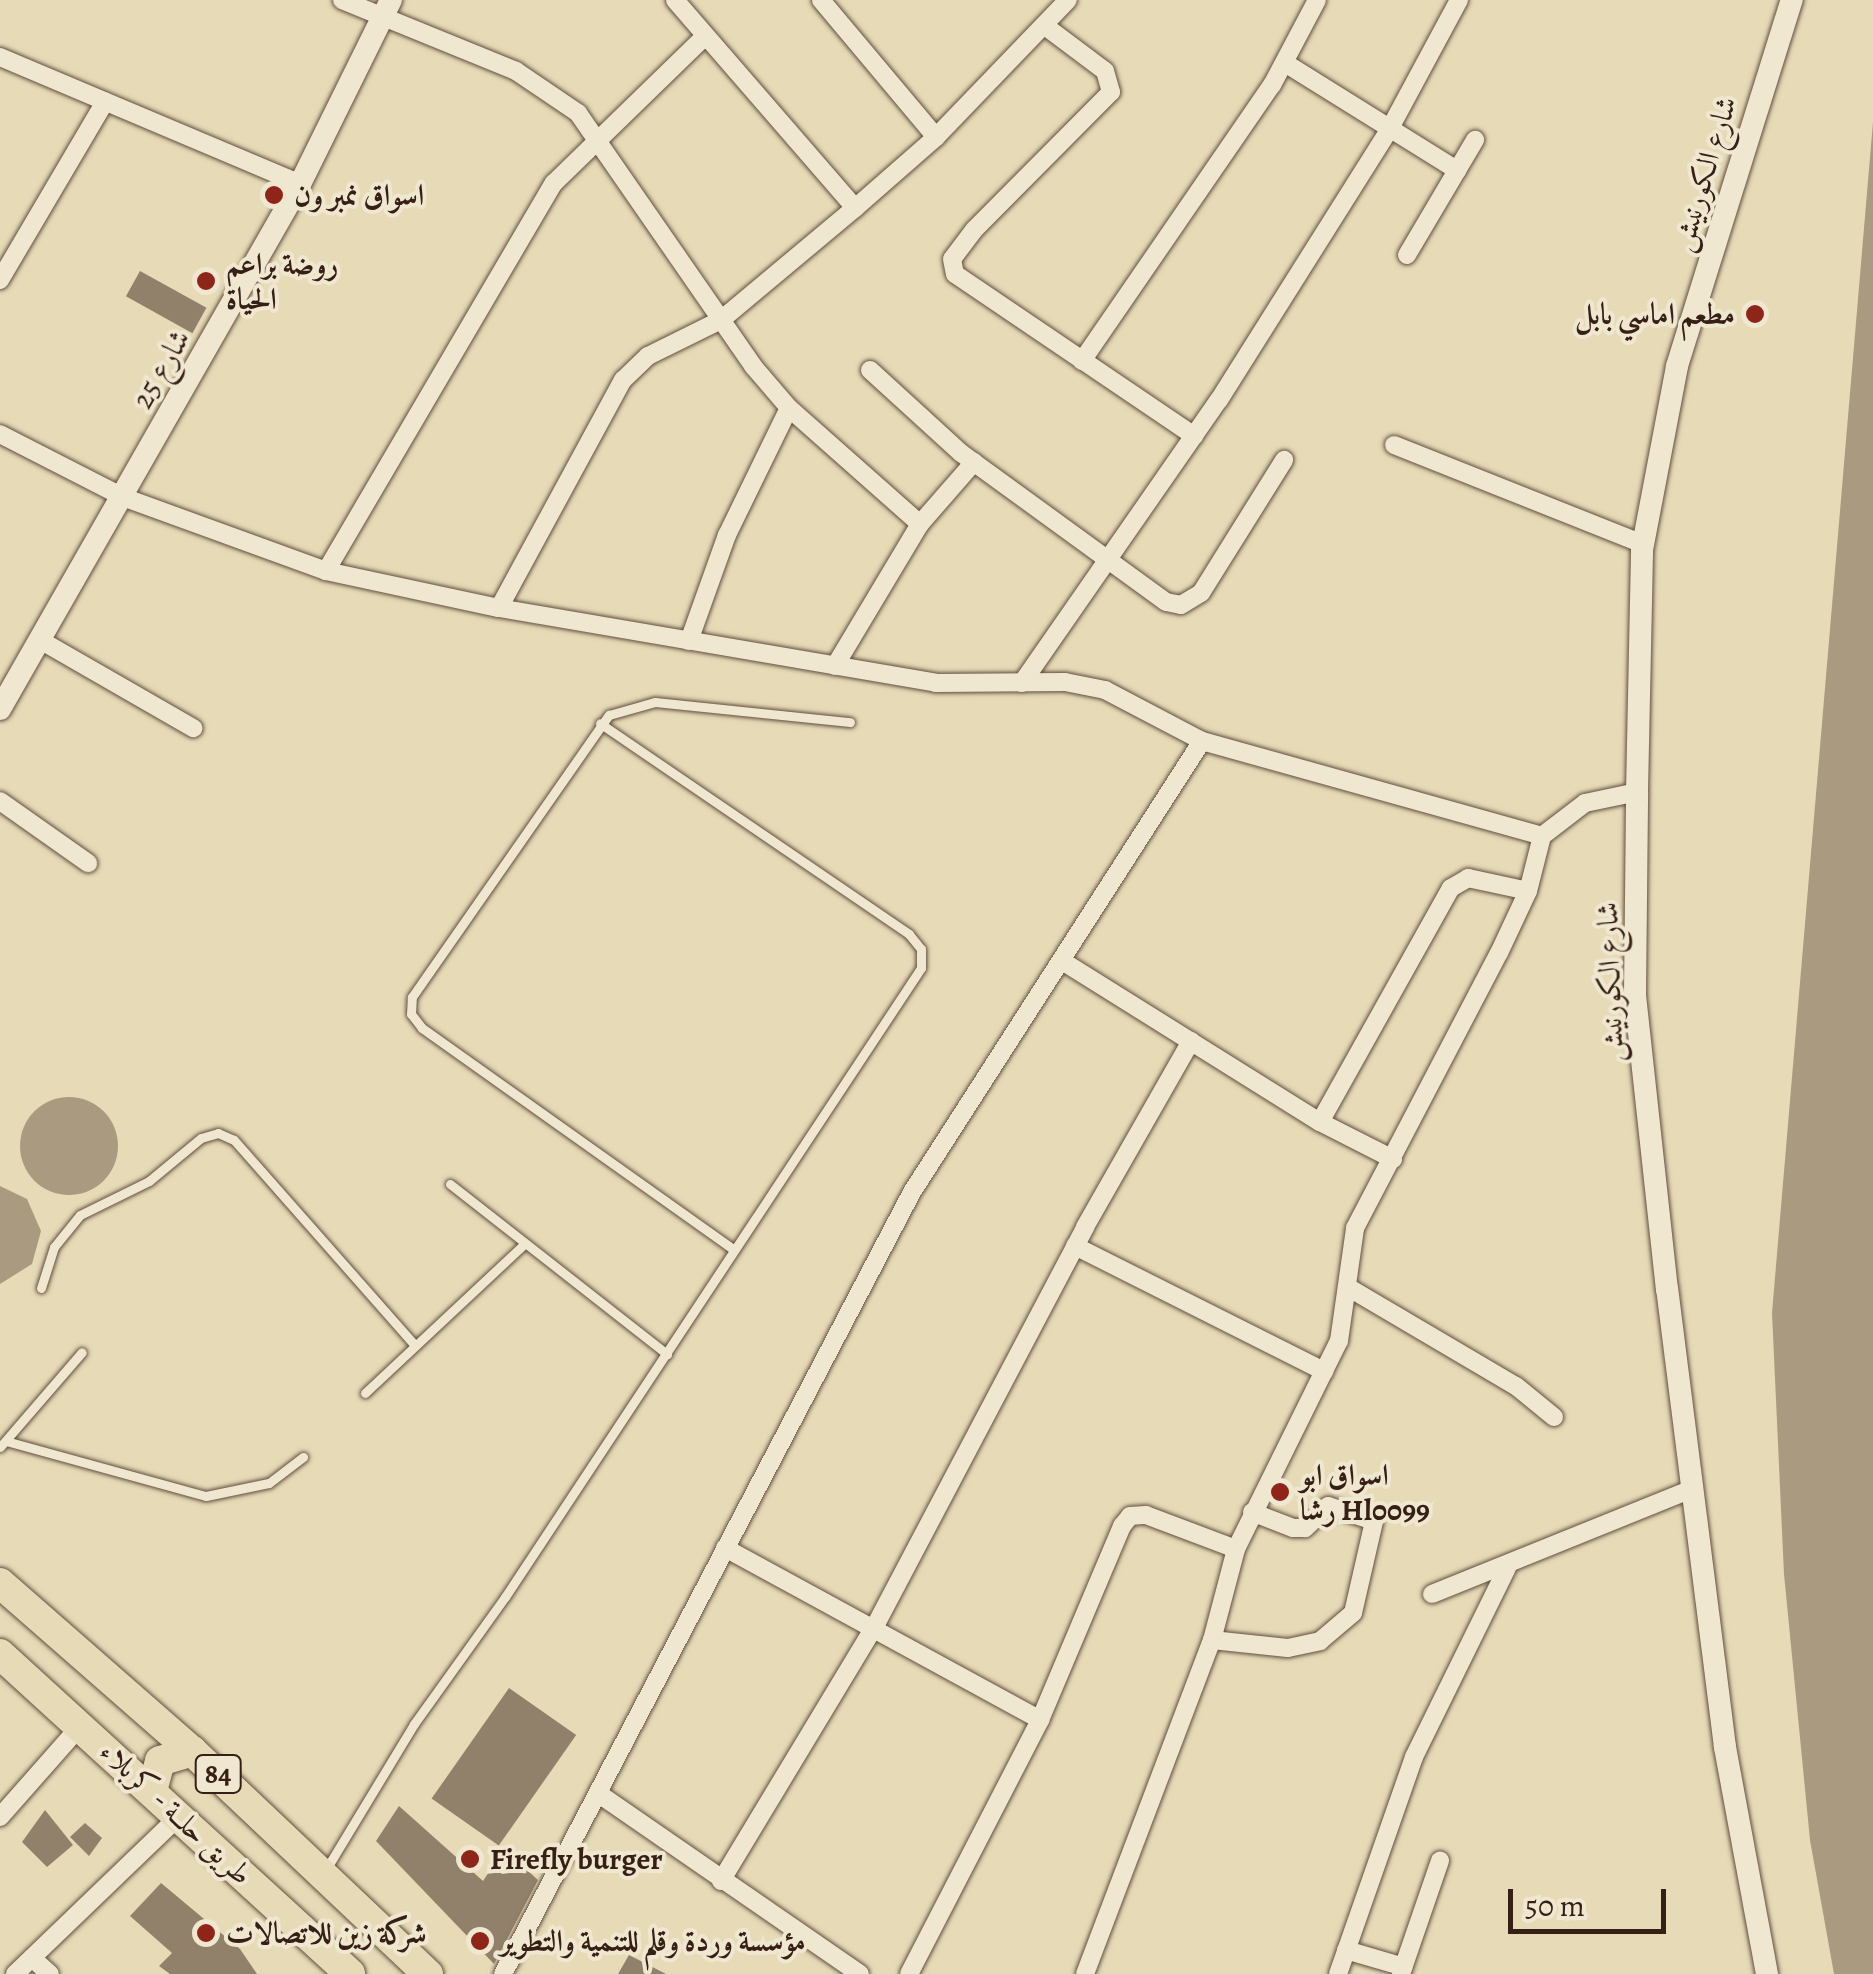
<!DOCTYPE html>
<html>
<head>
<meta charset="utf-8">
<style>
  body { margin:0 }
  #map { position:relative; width:1873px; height:1974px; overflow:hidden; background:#e6dab7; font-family:Alegreya,Amiri,serif }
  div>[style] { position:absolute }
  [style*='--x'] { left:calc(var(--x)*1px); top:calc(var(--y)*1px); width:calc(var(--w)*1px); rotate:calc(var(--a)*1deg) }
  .water>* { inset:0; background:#aa9b80 }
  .round { border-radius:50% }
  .building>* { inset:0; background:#92816a; transform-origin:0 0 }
  .roads { filter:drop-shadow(0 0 2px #624e3e) drop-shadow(0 0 2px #624e3e) }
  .service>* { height:9px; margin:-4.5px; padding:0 4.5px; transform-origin:4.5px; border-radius:4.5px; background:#efe7d0 }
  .minor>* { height:18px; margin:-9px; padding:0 9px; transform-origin:9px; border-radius:9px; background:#efe7d0 }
  .tertiary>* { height:22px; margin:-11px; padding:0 11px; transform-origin:11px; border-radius:11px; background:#efe7d0 }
  .primary>* { height:30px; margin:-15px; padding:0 15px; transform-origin:15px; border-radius:15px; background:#e6dab7 }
  .dots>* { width:28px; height:28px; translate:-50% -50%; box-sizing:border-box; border:5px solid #efe7d0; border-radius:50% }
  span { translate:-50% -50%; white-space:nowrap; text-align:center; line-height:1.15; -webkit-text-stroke:8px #efe7d0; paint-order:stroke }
  .shield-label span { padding:2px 8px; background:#efe7d0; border:2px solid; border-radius:8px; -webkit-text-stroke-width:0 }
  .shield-label { font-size:28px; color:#362016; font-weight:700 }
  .street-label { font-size:30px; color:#362016 }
  .poi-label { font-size:30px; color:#362016; font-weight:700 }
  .left { translate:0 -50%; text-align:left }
  .right { translate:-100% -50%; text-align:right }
  .scale { position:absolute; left:1508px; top:1889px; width:158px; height:45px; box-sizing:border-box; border:5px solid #362016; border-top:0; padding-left:12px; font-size:30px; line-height:35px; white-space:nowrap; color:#362016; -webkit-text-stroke:8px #efe7d0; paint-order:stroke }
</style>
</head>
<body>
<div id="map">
  <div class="water">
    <i style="clip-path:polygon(1873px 122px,1873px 1974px,1834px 1974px,1810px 1840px,1784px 1574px,1772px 1313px)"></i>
    <i class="round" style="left:20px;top:1097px;width:98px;height:98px"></i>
    <i style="clip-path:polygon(0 1186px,27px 1199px,41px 1231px,32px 1264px,0 1284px)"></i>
  </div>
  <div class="building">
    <i style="left:140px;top:271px;width:76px;height:29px;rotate:29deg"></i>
    <i style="left:509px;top:1688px;width:82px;height:135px;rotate:35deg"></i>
    <i style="clip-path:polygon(399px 1806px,483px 1881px,504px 1849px,538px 1880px,494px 1964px,376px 1841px)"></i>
    <i style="clip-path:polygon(45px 1810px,73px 1845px,47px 1867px,22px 1842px)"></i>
    <i style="clip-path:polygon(85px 1823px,102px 1838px,89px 1856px,70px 1837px)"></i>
    <i style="clip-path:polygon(161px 1883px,240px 1949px,257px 1974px,170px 1974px,159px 1966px,172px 1953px,130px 1916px)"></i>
    <i style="clip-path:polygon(629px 1955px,666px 1974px,618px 1974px)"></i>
  </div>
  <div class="roads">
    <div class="service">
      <i style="--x:450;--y:1184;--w:276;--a:38.1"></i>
      <i style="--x:733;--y:1249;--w:382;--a:-144.6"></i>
      <i style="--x:422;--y:1028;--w:18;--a:-128"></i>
      <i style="--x:411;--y:1014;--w:17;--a:-87"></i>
      <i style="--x:412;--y:997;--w:344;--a:-55.1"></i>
      <i style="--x:609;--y:715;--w:48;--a:-15.8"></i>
      <i style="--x:655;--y:702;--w:196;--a:5.9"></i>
      <i style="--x:41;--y:1288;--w:43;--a:-72.4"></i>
      <i style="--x:54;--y:1247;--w:41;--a:-50.9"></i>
      <i style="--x:80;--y:1215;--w:77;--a:-26.2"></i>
      <i style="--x:149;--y:1181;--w:67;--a:-39.6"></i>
      <i style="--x:201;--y:1138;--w:18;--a:-16"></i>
      <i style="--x:218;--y:1133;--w:17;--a:24"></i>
      <i style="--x:234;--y:1140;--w:273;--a:48.6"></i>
      <i style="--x:365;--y:1393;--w:215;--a:-43.1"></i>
      <i style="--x:6;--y:1441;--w:207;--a:15.4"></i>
      <i style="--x:206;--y:1496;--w:64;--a:-11.7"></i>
      <i style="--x:269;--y:1483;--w:43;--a:-37.4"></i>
      <i style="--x:0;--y:1447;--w:125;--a:-49.2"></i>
      <i style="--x:325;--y:1871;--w:172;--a:-58.8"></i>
      <i style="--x:414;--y:1724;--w:156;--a:-54.4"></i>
      <i style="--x:505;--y:1597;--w:754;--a:-56.52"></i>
      <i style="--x:921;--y:968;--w:19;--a:-90"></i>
      <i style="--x:921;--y:949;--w:19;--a:-129"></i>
      <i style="--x:909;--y:934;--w:374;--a:-145.7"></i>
    </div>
    <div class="minor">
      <i style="--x:342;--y:0;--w:188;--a:22.2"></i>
      <i style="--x:516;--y:71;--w:75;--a:34.1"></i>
      <i style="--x:578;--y:113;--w:308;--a:55.3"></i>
      <i style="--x:753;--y:366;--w:55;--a:49.4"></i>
      <i style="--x:789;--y:408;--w:175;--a:41.5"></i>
      <i style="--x:675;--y:0;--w:275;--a:49.1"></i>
      <i style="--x:821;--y:0;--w:179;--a:50"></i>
      <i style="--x:1045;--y:26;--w:75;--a:36.9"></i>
      <i style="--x:1105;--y:71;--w:22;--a:74"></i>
      <i style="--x:1111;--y:92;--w:194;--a:134.8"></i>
      <i style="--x:974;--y:230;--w:36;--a:127"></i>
      <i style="--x:952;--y:259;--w:15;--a:79"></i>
      <i style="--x:955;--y:274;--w:289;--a:34.1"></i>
      <i style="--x:0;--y:57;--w:326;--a:22.9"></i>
      <i style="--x:1285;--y:63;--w:203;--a:31.9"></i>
      <i style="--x:1407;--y:255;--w:134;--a:-59.4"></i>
      <i style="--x:0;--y:280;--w:207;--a:-59.5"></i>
      <i style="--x:1082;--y:361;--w:335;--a:-55.5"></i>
      <i style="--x:1272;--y:85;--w:96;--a:-62.1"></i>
      <i style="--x:870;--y:370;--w:123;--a:42.4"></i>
      <i style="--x:961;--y:453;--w:253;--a:36"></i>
      <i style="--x:1166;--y:602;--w:15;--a:11"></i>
      <i style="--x:1181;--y:605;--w:23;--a:-31"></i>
      <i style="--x:1201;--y:593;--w:157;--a:-58"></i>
      <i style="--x:0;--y:434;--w:138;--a:27.1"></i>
      <i style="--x:123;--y:497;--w:216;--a:20"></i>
      <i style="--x:326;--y:571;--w:177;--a:12.1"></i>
      <i style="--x:499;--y:608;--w:443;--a:9.7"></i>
      <i style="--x:936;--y:683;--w:129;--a:-0.4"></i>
      <i style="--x:1065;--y:682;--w:41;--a:11.3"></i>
      <i style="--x:1105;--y:690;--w:110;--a:27.7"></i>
      <i style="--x:1202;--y:741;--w:353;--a:15.6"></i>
      <i style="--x:1542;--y:836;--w:54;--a:-37.5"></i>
      <i style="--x:1585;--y:803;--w:53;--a:-11.9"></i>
      <i style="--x:1394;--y:445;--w:268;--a:21.7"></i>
      <i style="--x:326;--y:571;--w:450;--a:-59.6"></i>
      <i style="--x:554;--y:183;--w:208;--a:-44.2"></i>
      <i style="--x:499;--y:608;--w:260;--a:-61.5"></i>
      <i style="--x:623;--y:380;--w:35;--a:-44"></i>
      <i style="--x:648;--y:356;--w:81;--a:-26.3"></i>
      <i style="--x:721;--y:320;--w:175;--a:-39.9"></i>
      <i style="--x:855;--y:208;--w:108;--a:-41.2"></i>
      <i style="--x:936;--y:137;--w:190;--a:-46.1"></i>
      <i style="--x:40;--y:640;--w:177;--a:29.9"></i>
      <i style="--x:689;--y:641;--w:113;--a:-70.3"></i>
      <i style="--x:727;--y:535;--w:141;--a:-64"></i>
      <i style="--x:835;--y:666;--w:165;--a:-59.1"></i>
      <i style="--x:920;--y:524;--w:82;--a:-48.9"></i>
      <i style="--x:1022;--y:683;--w:345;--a:-55.2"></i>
      <i style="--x:1219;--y:400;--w:319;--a:-57.8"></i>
      <i style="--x:1389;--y:130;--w:148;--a:-61.7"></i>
      <i style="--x:0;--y:801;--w:108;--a:35.2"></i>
      <i style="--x:1062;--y:961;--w:304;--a:32"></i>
      <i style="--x:1320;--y:1122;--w:82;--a:26.9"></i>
      <i style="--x:1320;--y:1122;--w:268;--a:-60.8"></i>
      <i style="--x:1451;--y:888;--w:20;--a:-30"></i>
      <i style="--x:1468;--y:878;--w:61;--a:12.2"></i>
      <i style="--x:1075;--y:1246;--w:279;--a:26.7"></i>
      <i style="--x:1351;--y:1289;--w:191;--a:30.5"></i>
      <i style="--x:1516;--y:1386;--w:49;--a:39.2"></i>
      <i style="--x:725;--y:1548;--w:359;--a:28.6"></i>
      <i style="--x:1432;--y:1594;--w:280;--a:-22"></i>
      <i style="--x:1212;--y:1640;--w:76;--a:6"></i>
      <i style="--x:1288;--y:1648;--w:33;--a:-12"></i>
      <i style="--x:1320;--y:1641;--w:43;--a:-40.3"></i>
      <i style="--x:1353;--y:1613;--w:94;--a:-77.1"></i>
      <i style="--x:1374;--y:1521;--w:48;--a:-161.9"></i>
      <i style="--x:1328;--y:1506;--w:32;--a:136"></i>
      <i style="--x:1305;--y:1528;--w:12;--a:180"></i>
      <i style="--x:1293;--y:1528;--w:44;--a:-158.7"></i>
      <i style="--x:599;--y:1794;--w:317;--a:34.6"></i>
      <i style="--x:0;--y:1817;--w:124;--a:-48.6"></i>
      <i style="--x:721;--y:1881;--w:298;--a:-58.9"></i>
      <i style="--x:875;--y:1626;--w:451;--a:-62.2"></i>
      <i style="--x:1085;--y:1227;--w:214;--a:-60.3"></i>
      <i style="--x:1346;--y:1950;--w:60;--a:16.3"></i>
      <i style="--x:32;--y:1958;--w:24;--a:42"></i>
      <i style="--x:15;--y:1974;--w:228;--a:-43.9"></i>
      <i style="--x:503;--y:1974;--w:882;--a:-62.39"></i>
      <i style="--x:912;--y:1192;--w:536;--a:-57.26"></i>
      <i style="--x:909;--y:1974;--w:286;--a:-62.7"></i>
      <i style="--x:1040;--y:1720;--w:211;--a:-67.1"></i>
      <i style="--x:1122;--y:1526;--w:13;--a:-51"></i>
      <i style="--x:1130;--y:1516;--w:16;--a:-4"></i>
      <i style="--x:1146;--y:1515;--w:96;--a:20.7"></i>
      <i style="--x:1085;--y:1974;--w:357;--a:-69.2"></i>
      <i style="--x:1212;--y:1640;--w:94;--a:-75.2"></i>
      <i style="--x:1236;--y:1549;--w:232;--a:-63.7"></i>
      <i style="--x:1339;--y:1341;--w:114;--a:-81.9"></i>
      <i style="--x:1355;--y:1228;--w:310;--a:-62.4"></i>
      <i style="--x:1499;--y:953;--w:68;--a:-64.9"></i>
      <i style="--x:1528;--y:891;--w:57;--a:-75.7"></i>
      <i style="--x:1338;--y:1974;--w:230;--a:-70.7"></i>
      <i style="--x:1414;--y:1757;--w:211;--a:-63.8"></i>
      <i style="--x:1401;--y:1974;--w:120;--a:-71"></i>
    </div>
    <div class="tertiary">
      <i style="--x:0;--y:709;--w:605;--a:-60.26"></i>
      <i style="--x:300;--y:184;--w:205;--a:-63.7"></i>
      <i style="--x:1767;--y:1974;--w:231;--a:-100.5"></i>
      <i style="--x:1725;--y:1747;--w:461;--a:-97.2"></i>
      <i style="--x:1667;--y:1290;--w:298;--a:-96.2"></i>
      <i style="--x:1635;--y:994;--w:202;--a:-89.4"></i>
      <i style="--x:1637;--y:792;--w:242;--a:-88.8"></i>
      <i style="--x:1642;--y:550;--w:187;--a:-79.2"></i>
      <i style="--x:1677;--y:366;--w:384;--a:-72.6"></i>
    </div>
    <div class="primary">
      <i style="--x:0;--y:1583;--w:255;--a:41.2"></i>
      <i style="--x:192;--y:1751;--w:325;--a:43.4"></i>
      <i style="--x:0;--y:1654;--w:474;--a:42.4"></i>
      <i style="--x:152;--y:1791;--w:31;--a:-75"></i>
      <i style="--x:160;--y:1761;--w:34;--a:-17"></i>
    </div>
  </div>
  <div class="dots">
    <i style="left:274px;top:195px;background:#8f2418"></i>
    <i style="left:206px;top:281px;background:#8f2418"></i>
    <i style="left:1755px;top:314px;background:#8f2418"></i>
    <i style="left:1280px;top:1492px;background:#8f2418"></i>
    <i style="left:470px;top:1859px;background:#8f2418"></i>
    <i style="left:206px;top:1933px;background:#8f2418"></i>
    <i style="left:480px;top:1941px;background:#8f2418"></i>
  </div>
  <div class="shield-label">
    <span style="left:218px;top:1774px">84</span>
  </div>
  <div class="street-label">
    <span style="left:1704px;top:174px;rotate:-73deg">شارع الكورنيش</span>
    <span style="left:161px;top:369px;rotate:-60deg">شارع 25</span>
    <span style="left:1610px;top:982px;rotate:-92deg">شارع الكورنيش</span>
    <span style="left:176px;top:1813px;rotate:43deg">طريق حلــة - كربلاء</span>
  </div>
  <div class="poi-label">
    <span class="left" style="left:294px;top:195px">اسواق نمبر ون</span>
    <span class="left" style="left:226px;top:281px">روضة براعم<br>الحياة</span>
    <span class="right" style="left:1735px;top:314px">مطعم اماسي بابل</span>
    <span class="left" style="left:1300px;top:1492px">اسواق ابو<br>رشا Hl0099</span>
    <span class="left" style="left:490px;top:1859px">Firefly burger</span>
    <span class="left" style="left:226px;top:1933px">شركة زين للاتصالات</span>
    <span class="left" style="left:500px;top:1941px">مؤسسة وردة وقلم للتنمية والتطوير</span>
  </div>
  <div class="scale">50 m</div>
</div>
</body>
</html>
